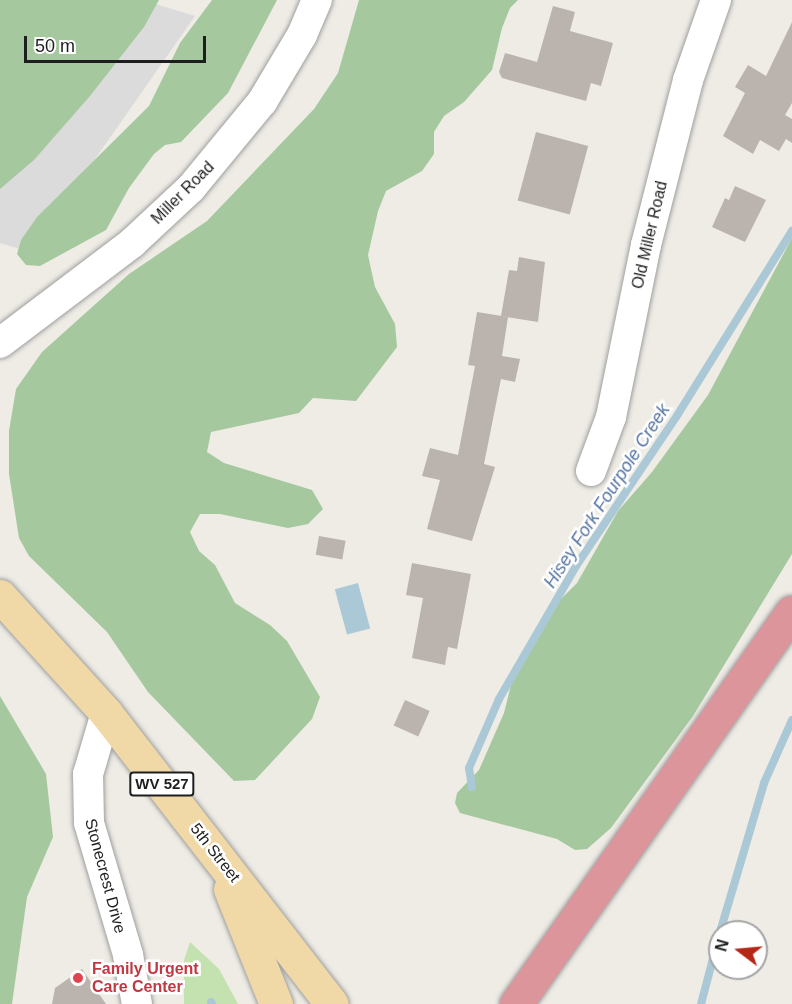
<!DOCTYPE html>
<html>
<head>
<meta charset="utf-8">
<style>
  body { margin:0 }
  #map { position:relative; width:792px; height:1004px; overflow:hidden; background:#eeece5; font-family:Arial,sans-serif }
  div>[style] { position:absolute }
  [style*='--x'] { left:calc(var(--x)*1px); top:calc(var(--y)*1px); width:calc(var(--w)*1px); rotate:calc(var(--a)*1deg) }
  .residential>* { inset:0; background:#dcdbdb }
  .grass>* { inset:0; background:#c4e2b0 }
  .forest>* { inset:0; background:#a6c89e }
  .water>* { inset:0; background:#aac8d6; transform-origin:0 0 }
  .stream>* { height:8px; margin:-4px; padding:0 4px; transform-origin:4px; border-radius:4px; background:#aac8d6 }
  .building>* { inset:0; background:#bbb4ae; transform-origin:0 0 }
  .roads { filter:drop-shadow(0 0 2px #9f9f9f) drop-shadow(0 0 2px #9f9f9f) }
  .minor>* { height:30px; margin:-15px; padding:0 15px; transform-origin:15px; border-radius:15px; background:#fff }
  .major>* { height:33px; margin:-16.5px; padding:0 16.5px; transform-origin:16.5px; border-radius:16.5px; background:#f1d9a7 }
  .highway>* { height:33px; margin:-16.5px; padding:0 16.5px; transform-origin:16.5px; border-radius:16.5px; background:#dc959b }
  .dots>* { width:16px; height:16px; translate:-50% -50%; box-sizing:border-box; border:3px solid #fff; border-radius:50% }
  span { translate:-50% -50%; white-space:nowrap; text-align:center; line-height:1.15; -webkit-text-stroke:5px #fff; paint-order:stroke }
  .shield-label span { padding:2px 4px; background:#fff; border:2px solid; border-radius:4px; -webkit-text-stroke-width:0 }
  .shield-label { font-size:15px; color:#1e1e1e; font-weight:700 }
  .street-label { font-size:16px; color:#1e1e1e }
  .health-label { font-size:16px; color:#be3a42; font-weight:700 }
  .left { translate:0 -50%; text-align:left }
  .water-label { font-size:18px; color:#5574a2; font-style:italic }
  .north { position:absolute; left:708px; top:920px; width:60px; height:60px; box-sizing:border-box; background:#fff; border:2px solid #a5a5a5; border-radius:50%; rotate:286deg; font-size:16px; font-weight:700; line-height:24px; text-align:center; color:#1e1e1e }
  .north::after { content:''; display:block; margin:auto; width:21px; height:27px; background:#b52817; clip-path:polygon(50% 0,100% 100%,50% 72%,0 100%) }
  .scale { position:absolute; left:24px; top:36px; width:182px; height:27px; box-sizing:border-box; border:3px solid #1e1e1e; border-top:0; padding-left:8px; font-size:18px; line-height:21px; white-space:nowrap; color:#1e1e1e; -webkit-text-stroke:4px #fff; paint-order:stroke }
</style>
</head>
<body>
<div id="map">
  <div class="residential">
    <i style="clip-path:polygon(0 0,142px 0,195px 16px,30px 252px,0 243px)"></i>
  </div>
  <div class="grass">
    <i style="clip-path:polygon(190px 942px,219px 969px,238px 1004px,184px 1004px,184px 960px)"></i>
  </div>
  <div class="forest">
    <i style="clip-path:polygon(0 0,159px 0,144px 27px,90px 96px,34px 160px,0 189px)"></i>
    <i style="clip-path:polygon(212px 0,277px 0,228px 93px,181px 142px,165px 145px,154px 154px,129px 188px,106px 230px,40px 266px,26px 265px,17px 254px,21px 240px,37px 217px,149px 106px,180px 43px)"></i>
    <i style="clip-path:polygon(359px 0,518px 0,510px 8px,502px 28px,492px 70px,464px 102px,444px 116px,434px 132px,434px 154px,422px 171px,386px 191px,378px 211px,368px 255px,375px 287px,395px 324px,397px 347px,356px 401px,313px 398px,299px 413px,211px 432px,207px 452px,224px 463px,312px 490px,323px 509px,308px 524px,288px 528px,220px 514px,200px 514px,190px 532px,199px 551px,215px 565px,235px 603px,270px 625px,287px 641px,320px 697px,312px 719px,255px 780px,234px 781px,148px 692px,107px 632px,29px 556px,19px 538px,9px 474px,9px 431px,16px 389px,42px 352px,129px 274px,207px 221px,314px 109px,338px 73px)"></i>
    <i style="clip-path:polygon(792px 238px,792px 554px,693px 716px,611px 828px,587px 849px,575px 850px,557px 839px,460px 813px,455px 803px,457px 793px,479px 770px,504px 713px,515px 669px,543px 617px,577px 583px,618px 511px,652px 472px,708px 395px)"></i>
    <i style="clip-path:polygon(0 696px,46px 774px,53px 837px,27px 897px,12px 1004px,0 1004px)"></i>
  </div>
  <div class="water">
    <i style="left:358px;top:583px;width:47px;height:24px;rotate:75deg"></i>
  </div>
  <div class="stream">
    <i style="--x:472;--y:787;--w:19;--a:-99"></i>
    <i style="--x:469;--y:768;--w:75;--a:-66.5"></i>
    <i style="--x:499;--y:699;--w:154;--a:-59.9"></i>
    <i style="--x:576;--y:566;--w:183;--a:-56.1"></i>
    <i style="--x:678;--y:414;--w:216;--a:-58.1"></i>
    <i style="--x:720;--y:932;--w:155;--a:-73.5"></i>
    <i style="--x:764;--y:783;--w:69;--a:-66"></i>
    <i style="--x:211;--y:1002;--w:2;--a:63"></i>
    <i style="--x:701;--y:1004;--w:74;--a:-75.2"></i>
  </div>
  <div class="building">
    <i style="clip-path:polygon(553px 6px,575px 12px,570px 31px,613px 43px,601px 86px,591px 83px,586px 101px,502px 78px,499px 72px,505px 53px,537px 62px)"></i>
    <i style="clip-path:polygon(792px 22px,792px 103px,785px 115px,792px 119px,792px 143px,786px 139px,779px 151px,760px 140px,753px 154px,723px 136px,745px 93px,735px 87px,748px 65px,766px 76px)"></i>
    <i style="left:536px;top:132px;width:54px;height:71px;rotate:15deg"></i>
    <i style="clip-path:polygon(735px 186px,766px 200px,745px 242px,712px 227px,725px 198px,729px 200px)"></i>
    <i style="clip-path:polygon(519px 257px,545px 262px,538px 322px,501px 316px,509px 270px,517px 271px)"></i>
    <i style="clip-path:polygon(477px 312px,508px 317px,502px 356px,520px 359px,515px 382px,501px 379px,484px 464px,495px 467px,472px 541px,427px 529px,440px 480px,422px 476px,430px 448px,458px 455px,475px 366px,468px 365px)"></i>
    <i style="left:319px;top:536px;width:27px;height:19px;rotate:10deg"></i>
    <i style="clip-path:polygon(412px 563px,471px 574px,457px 649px,448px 647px,445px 665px,412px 658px,423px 598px,406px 595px)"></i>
    <i style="left:405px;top:700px;width:27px;height:28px;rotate:24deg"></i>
    <i style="clip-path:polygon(82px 969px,106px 1004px,52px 1004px,55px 988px)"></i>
  </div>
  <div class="roads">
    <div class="minor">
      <i style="--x:0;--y:343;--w:166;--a:-37.1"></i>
      <i style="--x:132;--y:243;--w:81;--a:-43"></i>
      <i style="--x:191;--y:188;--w:112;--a:-50.5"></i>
      <i style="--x:262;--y:102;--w:78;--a:-59.2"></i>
      <i style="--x:302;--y:35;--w:38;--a:-67"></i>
      <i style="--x:591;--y:471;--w:58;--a:-69.7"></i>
      <i style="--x:611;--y:417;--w:176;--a:-78.5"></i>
      <i style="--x:646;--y:245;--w:170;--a:-75.7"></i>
      <i style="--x:688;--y:80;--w:85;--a:-70.7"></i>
      <i style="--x:106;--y:713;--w:64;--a:106.4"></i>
      <i style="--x:88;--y:774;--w:49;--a:88.8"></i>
      <i style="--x:89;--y:823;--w:138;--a:73.5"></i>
      <i style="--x:128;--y:955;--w:50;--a:79.6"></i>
    </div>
    <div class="major">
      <i style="--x:0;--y:596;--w:158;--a:47.8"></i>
      <i style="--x:106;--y:713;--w:368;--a:52.2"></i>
      <i style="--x:230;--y:889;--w:124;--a:68.2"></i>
    </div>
    <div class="highway">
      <i style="--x:516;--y:1004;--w:479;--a:-54.9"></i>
    </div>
  </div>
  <div class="dots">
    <i style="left:78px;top:978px;background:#e0444e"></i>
  </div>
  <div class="shield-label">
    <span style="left:162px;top:784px">WV 527</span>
  </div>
  <div class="street-label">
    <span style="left:183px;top:193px;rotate:-45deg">Miller Road</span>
    <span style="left:650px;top:235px;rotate:-77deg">Old Miller Road</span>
    <span style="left:215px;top:853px;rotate:52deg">5th Street</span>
    <span style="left:105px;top:876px;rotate:75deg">Stonecrest Drive</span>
  </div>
  <div class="health-label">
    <span class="left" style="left:92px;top:978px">Family Urgent<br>Care Center</span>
  </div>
  <div class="water-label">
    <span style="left:607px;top:496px;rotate:-57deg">Hisey Fork Fourpole Creek</span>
  </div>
  <div class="north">N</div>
  <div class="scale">50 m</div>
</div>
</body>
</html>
